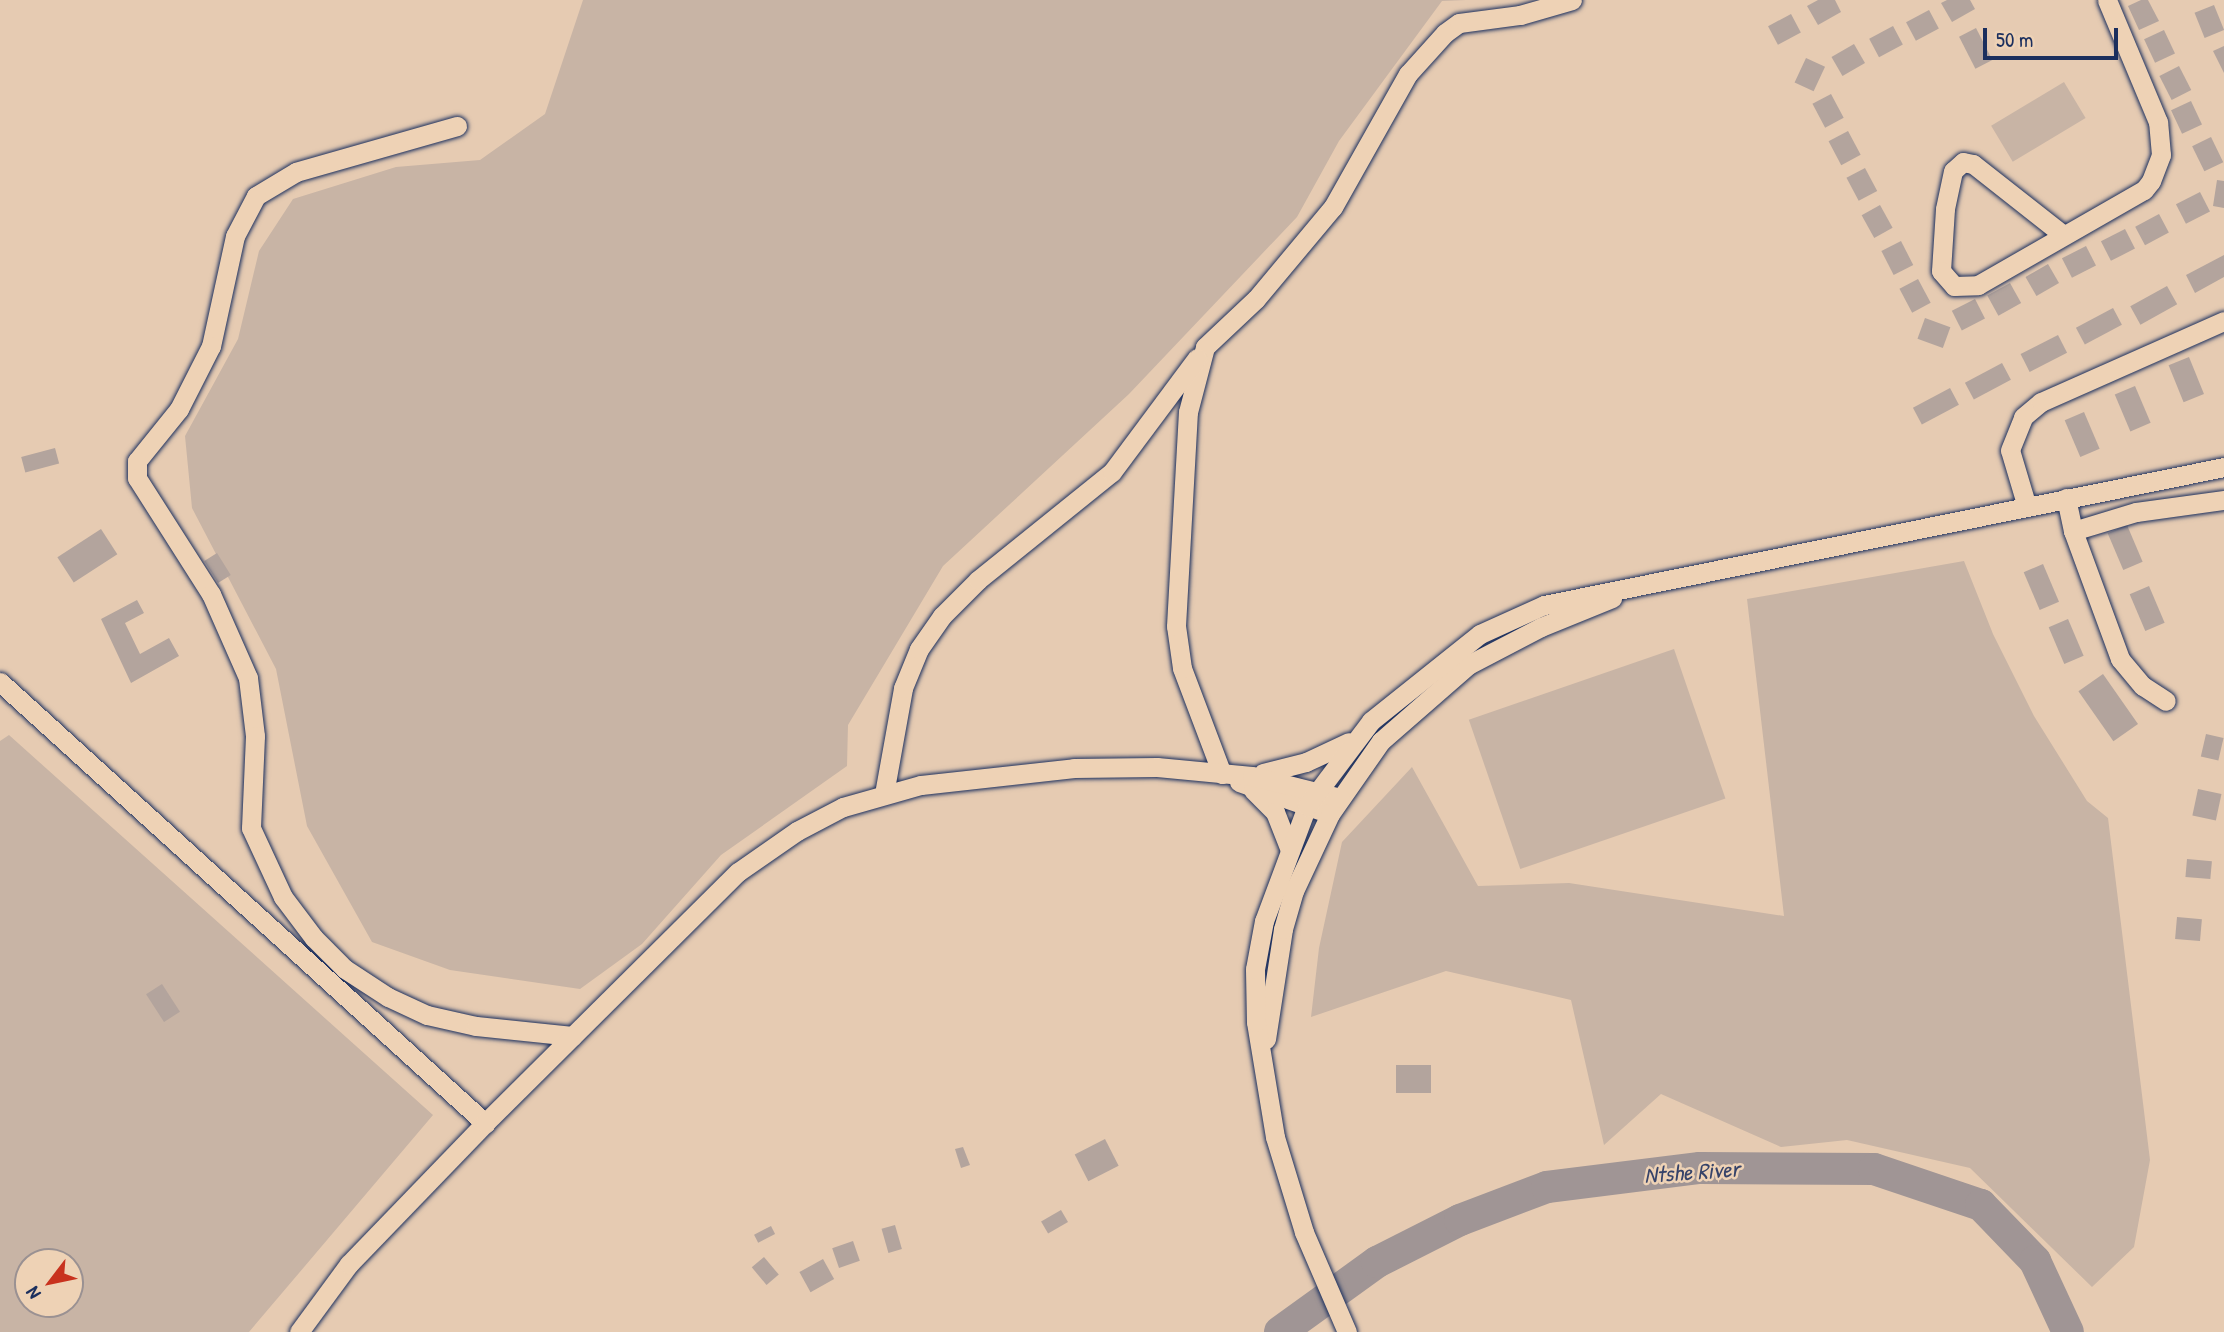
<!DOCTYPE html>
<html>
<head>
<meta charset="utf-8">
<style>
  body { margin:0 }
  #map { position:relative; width:2224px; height:1332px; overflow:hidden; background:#e6cbb2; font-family:"Patrick Hand",sans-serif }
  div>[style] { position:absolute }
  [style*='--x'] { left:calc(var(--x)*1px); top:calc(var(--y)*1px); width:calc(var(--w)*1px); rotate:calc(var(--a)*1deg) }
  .green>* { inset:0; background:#c8b4a5; transform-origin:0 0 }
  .river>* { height:32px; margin:-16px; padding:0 16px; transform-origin:16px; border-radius:16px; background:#a09595 }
  .building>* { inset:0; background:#b3a49d; transform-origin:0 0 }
  .roads { filter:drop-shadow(0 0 2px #1b2f5e) drop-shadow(0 0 2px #1b2f5e) }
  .minor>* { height:19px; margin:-9.5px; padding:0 9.5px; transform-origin:9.5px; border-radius:9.5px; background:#eed2b5 }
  span { translate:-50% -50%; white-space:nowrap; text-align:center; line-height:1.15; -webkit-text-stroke:5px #eed2b5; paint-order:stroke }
  .water-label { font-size:23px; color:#364369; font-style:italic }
  .north { position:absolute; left:14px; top:1248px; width:70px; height:70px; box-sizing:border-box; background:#eed2b5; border:2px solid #9a9192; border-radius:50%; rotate:238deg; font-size:19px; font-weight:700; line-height:28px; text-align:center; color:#1b2f5e }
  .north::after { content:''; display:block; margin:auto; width:24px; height:32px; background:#c8321e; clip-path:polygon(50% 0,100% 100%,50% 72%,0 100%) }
  .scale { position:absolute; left:1983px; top:28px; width:135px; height:32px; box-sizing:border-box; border:4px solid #1b2f5e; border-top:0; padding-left:9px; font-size:21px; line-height:24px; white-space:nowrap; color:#1b2f5e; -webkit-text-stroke:5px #eed2b5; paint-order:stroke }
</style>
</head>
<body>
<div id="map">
  <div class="green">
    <i style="clip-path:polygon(583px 0,1466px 0,1442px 1px,1339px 141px,1297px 217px,1129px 394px,943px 566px,848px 725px,847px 766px,721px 855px,642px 944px,580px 989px,450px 970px,372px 942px,307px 826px,276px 669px,192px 508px,185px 436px,238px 339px,259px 251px,293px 199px,396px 167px,480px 160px,545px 114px)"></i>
    <i style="left:2064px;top:82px;width:42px;height:85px;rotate:59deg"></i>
    <i style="clip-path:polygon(1964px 561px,1993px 634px,2034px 716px,2087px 801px,2108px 818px,2150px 1160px,2134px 1247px,2092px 1287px,1970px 1168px,1847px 1140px,1781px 1147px,1661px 1094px,1604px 1145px,1571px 1000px,1446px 971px,1311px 1017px,1319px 948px,1342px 842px,1412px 767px,1478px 886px,1569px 883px,1784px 916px,1747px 599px)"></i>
    <i style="left:1674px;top:649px;width:158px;height:217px;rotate:71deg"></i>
    <i style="clip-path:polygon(evenodd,9px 735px,433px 1115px,249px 1332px,0 1332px,0 741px,9px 735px,28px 1262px,70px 1262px,70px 1304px,28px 1304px,28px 1262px)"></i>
  </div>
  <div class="river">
    <i style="--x:1280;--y:1332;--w:120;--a:-35.8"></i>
    <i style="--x:1377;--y:1262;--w:93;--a:-26.8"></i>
    <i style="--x:1460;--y:1220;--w:93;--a:-20.8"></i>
    <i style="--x:1547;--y:1187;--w:154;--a:-7.1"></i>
    <i style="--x:1700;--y:1168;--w:174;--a:0.3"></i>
    <i style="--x:1874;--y:1169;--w:113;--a:18.6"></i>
    <i style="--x:1981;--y:1205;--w:78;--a:46"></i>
    <i style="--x:2035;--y:1261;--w:78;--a:65.1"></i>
  </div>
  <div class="building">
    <i style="clip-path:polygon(1818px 0,1835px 0,1841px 12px,1818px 25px,1807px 6px)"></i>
    <i style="clip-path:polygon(1947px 0,1970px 0,1975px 9px,1952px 22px,1941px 3px)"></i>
    <i style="clip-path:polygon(2141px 0,2148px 0,2159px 21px,2139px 30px,2128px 6px)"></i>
    <i style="left:2214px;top:5px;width:27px;height:21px;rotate:68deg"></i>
    <i style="left:1929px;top:10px;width:21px;height:26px;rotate:62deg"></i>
    <i style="left:1791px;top:14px;width:21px;height:26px;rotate:62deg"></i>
    <i style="left:1893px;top:26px;width:21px;height:27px;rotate:62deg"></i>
    <i style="left:1976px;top:28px;width:36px;height:19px;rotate:63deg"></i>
    <i style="left:2164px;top:30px;width:26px;height:22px;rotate:65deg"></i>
    <i style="left:1854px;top:44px;width:22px;height:26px;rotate:60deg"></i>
    <i style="clip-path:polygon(2224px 46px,2224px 73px,2213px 51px)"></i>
    <i style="left:1806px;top:58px;width:21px;height:27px;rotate:25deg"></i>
    <i style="left:2179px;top:66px;width:27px;height:22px;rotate:63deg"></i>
    <i style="left:1831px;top:94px;width:27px;height:21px;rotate:62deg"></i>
    <i style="left:2191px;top:101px;width:26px;height:22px;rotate:65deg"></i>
    <i style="left:1848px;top:131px;width:27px;height:22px;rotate:62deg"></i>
    <i style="left:2211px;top:137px;width:28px;height:21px;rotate:64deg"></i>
    <i style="left:1865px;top:168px;width:26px;height:21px;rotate:62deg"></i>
    <i style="clip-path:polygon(2217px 180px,2224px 181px,2224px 208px,2213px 206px)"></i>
    <i style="left:2200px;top:192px;width:22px;height:27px;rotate:63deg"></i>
    <i style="left:1880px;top:205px;width:26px;height:21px;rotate:61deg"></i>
    <i style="left:2159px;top:214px;width:21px;height:27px;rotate:62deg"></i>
    <i style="left:2125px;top:229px;width:22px;height:27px;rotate:63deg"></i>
    <i style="left:1901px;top:241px;width:27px;height:22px;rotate:63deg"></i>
    <i style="left:2086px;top:246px;width:22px;height:27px;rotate:63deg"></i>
    <i style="clip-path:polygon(2224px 255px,2224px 277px,2195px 293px,2186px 275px)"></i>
    <i style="left:2048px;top:264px;width:22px;height:26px;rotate:60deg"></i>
    <i style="left:1918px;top:279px;width:27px;height:21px;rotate:62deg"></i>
    <i style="left:2010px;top:283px;width:23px;height:26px;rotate:61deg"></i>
    <i style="left:2167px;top:286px;width:21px;height:42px;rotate:61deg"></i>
    <i style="left:1975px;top:299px;width:22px;height:26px;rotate:63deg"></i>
    <i style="left:2113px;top:308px;width:19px;height:42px;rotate:62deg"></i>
    <i style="left:1925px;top:318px;width:27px;height:22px;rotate:20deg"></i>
    <i style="left:2058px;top:335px;width:20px;height:42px;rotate:63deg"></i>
    <i style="left:2189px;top:357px;width:40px;height:22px;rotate:68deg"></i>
    <i style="left:2002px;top:363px;width:19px;height:42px;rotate:62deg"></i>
    <i style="left:2135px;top:386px;width:40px;height:22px;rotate:67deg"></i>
    <i style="left:1950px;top:388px;width:19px;height:42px;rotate:62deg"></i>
    <i style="left:2084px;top:412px;width:40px;height:21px;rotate:67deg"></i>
    <i style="left:55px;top:448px;width:16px;height:35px;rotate:75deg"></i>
    <i style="left:2127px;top:525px;width:40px;height:21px;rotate:67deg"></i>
    <i style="left:101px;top:529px;width:30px;height:52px;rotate:57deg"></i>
    <i style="left:217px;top:553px;width:26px;height:15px;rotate:58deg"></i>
    <i style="left:2043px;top:564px;width:41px;height:21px;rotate:67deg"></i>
    <i style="left:2149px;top:586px;width:40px;height:21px;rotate:67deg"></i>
    <i style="clip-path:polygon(137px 600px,144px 613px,125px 623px,140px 654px,169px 638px,179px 656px,131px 683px,101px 619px)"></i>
    <i style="left:2068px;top:619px;width:40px;height:21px;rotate:67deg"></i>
    <i style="left:2103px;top:674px;width:61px;height:30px;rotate:55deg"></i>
    <i style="left:2206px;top:734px;width:18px;height:23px;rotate:13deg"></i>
    <i style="left:2198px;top:789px;width:24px;height:27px;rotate:12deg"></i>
    <i style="left:2187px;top:859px;width:25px;height:18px;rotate:5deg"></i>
    <i style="left:2177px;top:917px;width:25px;height:22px;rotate:5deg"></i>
    <i style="left:162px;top:984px;width:33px;height:19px;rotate:57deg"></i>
    <i style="left:1431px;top:1065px;width:28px;height:35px;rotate:90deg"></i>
    <i style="left:1105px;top:1139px;width:30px;height:34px;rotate:63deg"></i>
    <i style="clip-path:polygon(963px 1147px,970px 1165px,961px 1168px,955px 1149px)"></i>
    <i style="left:1061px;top:1210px;width:14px;height:23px;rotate:60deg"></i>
    <i style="left:895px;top:1225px;width:25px;height:14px;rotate:74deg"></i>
    <i style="left:771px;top:1226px;width:9px;height:19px;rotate:63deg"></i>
    <i style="left:853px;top:1241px;width:21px;height:22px;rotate:71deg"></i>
    <i style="left:764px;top:1257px;width:23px;height:16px;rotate:50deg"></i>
    <i style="left:823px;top:1259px;width:23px;height:27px;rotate:61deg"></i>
  </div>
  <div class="roads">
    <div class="minor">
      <i style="--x:457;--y:126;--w:167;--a:164.1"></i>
      <i style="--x:296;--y:172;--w:47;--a:149"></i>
      <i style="--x:256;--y:196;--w:45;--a:117.7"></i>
      <i style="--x:235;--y:236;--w:113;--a:102.3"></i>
      <i style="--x:211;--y:346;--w:71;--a:116.9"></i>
      <i style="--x:179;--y:409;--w:67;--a:128.9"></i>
      <i style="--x:137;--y:461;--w:17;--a:90"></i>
      <i style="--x:137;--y:478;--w:138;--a:57.5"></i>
      <i style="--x:211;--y:594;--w:92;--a:66.2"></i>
      <i style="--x:248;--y:678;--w:58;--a:83.1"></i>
      <i style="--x:255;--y:736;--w:92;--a:92.5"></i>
      <i style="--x:251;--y:828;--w:76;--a:65.1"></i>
      <i style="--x:283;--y:897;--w:51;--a:52.9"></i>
      <i style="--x:314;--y:938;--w:44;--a:45"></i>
      <i style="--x:345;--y:969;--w:51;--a:33.1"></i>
      <i style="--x:388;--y:997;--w:43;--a:24.8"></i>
      <i style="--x:427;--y:1015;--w:50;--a:12.7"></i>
      <i style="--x:476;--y:1026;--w:97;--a:5.9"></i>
      <i style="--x:2062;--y:234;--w:113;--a:-141.8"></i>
      <i style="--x:1973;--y:164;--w:10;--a:-169"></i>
      <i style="--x:1963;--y:162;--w:13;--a:138"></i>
      <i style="--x:1953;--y:171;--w:39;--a:102"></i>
      <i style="--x:1945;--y:209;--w:62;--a:93.7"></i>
      <i style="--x:1941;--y:271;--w:20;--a:49"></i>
      <i style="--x:1954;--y:286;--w:24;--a:-2"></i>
      <i style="--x:1978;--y:285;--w:191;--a:-29.8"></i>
      <i style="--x:2144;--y:190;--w:11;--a:-52"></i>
      <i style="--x:2151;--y:181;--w:28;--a:-69"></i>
      <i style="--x:2161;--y:155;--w:33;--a:-95"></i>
      <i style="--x:2158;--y:122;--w:132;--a:-112.7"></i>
      <i style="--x:2066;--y:498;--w:34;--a:78"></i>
      <i style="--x:2073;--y:531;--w:136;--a:69.8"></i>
      <i style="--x:2120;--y:659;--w:35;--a:50"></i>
      <i style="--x:2143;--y:686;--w:27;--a:33"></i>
      <i style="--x:2027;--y:507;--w:59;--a:-106.6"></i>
      <i style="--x:2010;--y:450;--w:35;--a:-68"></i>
      <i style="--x:2023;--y:417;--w:23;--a:-40"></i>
      <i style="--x:2041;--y:402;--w:200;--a:-23.9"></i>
      <i style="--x:2073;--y:531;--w:66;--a:-16.8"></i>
      <i style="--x:2136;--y:512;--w:89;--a:-7.8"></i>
      <i style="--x:0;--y:682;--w:656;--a:42.28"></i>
      <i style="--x:1263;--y:773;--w:44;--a:-14.3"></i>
      <i style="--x:1306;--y:762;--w:47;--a:-24.9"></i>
      <i style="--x:1222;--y:774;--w:113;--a:-110.7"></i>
      <i style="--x:1182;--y:668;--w:42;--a:-98.1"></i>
      <i style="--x:1176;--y:626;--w:214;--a:-86.8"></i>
      <i style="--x:1188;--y:412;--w:67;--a:-75.3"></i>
      <i style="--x:1205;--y:347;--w:70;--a:-43.3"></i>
      <i style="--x:1256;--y:299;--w:120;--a:-50.1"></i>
      <i style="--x:1333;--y:207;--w:153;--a:-60.6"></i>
      <i style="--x:1408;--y:74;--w:55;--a:-47.9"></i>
      <i style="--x:1445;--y:33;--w:17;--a:-36"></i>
      <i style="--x:1459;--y:23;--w:62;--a:-7.5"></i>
      <i style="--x:1520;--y:15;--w:54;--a:-16.1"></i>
      <i style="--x:1239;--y:782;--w:85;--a:19.3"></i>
      <i style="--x:1253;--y:790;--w:31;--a:45"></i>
      <i style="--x:1275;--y:812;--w:41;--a:68.5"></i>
      <i style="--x:884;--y:794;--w:108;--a:-79.8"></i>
      <i style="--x:903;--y:688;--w:42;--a:-67.7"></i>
      <i style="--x:919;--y:649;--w:40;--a:-55.1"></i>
      <i style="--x:942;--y:616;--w:51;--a:-45"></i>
      <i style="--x:978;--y:580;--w:172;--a:-38.9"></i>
      <i style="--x:1112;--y:472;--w:142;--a:-53.3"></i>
      <i style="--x:1266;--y:1039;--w:111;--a:-81.2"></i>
      <i style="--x:1283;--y:929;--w:40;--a:-74"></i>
      <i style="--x:1294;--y:891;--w:85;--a:-64.9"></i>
      <i style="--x:1330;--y:814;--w:89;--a:-55.1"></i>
      <i style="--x:1381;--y:741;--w:116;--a:-41.1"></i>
      <i style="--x:1468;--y:665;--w:82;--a:-27.5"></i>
      <i style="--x:1541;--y:627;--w:77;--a:-22.2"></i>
      <i style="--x:299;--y:1332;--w:84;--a:-53.7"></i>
      <i style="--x:349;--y:1264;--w:196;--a:-46"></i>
      <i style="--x:485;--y:1123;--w:356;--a:-44.8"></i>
      <i style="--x:738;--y:872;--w:72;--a:-34.8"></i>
      <i style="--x:797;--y:831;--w:52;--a:-27.6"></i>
      <i style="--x:843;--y:807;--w:81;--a:-15.8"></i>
      <i style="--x:921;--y:785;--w:154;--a:-6.3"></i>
      <i style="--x:1074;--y:768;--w:83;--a:-0.7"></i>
      <i style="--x:1157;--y:767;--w:95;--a:5.4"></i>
      <i style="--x:1252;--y:776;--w:91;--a:14"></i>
      <i style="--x:1347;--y:1332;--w:109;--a:-113.3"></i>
      <i style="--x:1304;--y:1232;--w:99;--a:-107"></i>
      <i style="--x:1275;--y:1137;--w:117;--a:-99.4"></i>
      <i style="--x:1256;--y:1022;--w:53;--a:-91.1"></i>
      <i style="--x:1255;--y:969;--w:49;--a:-79.4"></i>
      <i style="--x:1264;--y:921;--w:123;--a:-69.5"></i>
      <i style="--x:1307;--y:806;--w:106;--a:-53"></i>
      <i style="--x:1371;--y:721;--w:139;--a:-38.6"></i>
      <i style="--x:1480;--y:634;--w:70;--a:-24.4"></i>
      <i style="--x:1544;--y:605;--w:694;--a:-11.47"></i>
    </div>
  </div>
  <div class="water-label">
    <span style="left:1692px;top:1172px;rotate:-4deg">Ntshe River</span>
  </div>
  <div class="north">N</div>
  <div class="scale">50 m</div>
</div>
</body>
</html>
